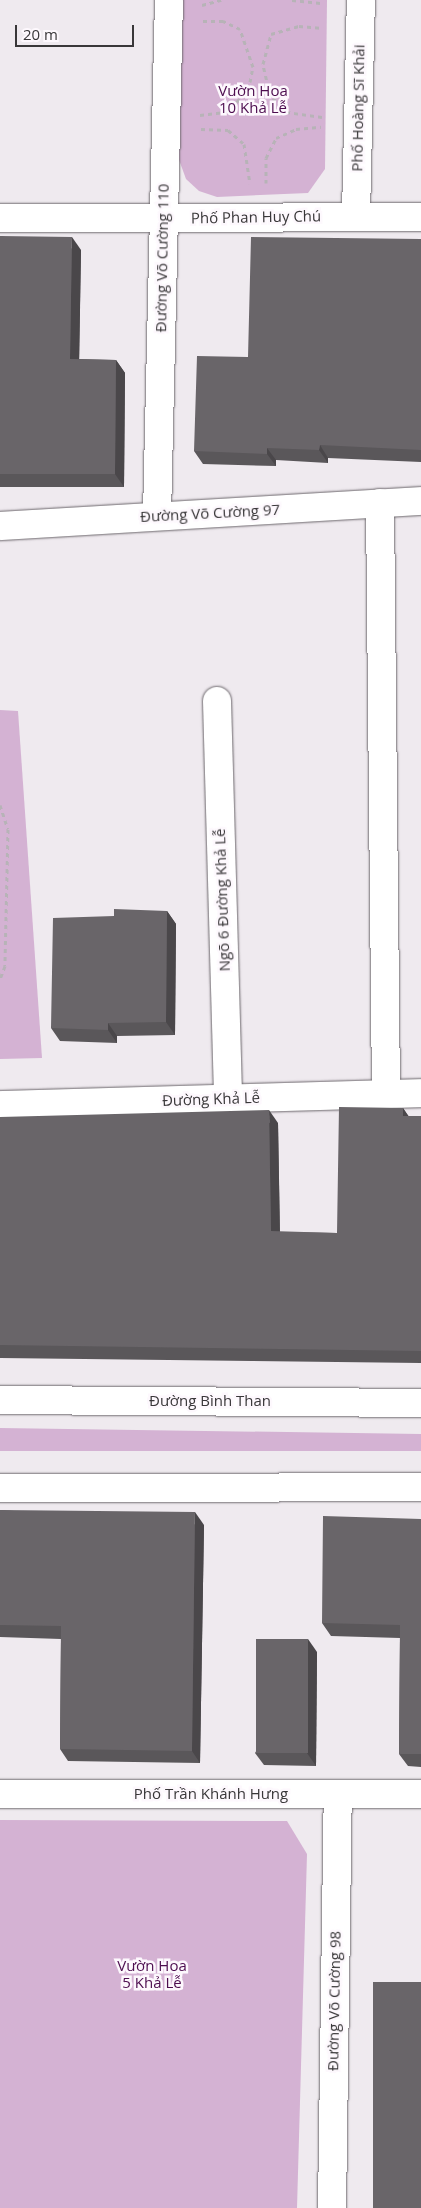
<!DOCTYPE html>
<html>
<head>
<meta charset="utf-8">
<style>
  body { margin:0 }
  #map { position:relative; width:421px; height:2208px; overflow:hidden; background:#efeaef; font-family:"Open Sans",sans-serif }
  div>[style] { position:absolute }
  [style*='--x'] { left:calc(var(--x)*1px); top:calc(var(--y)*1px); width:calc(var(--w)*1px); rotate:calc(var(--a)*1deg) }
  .green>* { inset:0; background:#d4b2d3 }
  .path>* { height:3px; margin-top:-1.5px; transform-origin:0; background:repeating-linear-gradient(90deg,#b7b3b7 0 4px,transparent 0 8px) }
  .roads { filter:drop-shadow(0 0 1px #6d686d) drop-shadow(0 0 1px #6d686d) }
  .minor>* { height:28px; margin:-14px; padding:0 14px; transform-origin:14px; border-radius:14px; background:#fff }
  .tertiary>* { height:28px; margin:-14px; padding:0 14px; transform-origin:14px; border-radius:14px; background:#fff }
  .secondary>* { height:28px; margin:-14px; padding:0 14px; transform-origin:14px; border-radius:14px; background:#fff }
  .wall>* { inset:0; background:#5a575a }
  .shaded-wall>* { inset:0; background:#4a474a }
  .building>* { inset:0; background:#696569; transform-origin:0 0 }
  span { translate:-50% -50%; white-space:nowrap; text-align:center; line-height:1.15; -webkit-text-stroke:5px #fdf8fd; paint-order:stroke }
  .park-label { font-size:15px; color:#4d0d4f }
  .street-label { font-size:15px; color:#393739 }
  .scale { position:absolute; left:15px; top:25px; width:119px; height:22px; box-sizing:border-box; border:2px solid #393739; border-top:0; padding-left:6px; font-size:15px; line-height:18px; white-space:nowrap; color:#393739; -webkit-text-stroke:4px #fdf8fd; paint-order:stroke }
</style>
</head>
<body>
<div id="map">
  <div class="green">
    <i style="clip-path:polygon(182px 0,327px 0,325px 169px,308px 193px,217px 197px,199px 191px,186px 179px,178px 157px)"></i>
    <i style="clip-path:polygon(0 710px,18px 711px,42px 1058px,0 1059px)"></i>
    <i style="clip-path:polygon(0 1428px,421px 1434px,421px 1451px,0 1451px)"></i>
    <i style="clip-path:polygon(0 1820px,287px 1821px,307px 1854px,297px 2208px,0 2208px)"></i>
  </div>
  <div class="path">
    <i style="--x:292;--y:0;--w:31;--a:6"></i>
    <i style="--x:202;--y:5;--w:20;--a:-15"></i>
    <i style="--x:200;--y:115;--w:23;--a:-7"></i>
    <i style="--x:223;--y:112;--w:17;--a:-36"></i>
    <i style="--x:237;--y:102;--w:24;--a:-57"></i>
    <i style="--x:250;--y:82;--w:15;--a:-79"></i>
    <i style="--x:253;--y:67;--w:40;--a:-108.9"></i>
    <i style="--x:240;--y:29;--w:19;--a:-155"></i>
    <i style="--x:223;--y:21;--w:21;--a:180"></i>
    <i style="--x:322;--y:117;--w:35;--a:-172"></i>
    <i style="--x:287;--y:112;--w:24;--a:-135"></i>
    <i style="--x:270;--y:95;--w:32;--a:-103"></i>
    <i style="--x:263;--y:64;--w:31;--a:-75"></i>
    <i style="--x:271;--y:34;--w:29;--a:-16"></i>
    <i style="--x:299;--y:26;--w:24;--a:5"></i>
    <i style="--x:201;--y:129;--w:27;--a:2"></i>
    <i style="--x:228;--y:130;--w:21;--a:41"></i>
    <i style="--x:244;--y:144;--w:40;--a:81.5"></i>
    <i style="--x:266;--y:183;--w:25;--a:-90"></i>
    <i style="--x:266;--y:158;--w:22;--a:-63"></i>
    <i style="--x:276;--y:138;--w:22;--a:-24"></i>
    <i style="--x:296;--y:129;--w:25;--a:-5"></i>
    <i style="--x:0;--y:805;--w:25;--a:72"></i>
    <i style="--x:8;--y:829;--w:137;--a:91.3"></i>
    <i style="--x:5;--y:966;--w:14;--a:111"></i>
  </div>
  <div class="roads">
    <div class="minor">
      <i style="--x:356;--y:215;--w:215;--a:-88.7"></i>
      <i style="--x:0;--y:218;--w:421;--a:-0.1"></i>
      <i style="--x:380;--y:503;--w:591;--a:89.42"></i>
      <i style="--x:157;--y:516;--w:516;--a:-88.67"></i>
      <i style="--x:0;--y:526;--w:422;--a:-3.4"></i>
      <i style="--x:217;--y:701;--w:398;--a:88.4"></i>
      <i style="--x:0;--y:1794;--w:421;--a:0"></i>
      <i style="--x:332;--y:2208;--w:414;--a:-89.2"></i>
    </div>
    <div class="tertiary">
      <i style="--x:0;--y:1105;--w:421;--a:-1.6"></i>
    </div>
    <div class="secondary">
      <i style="--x:0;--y:1400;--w:421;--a:0.4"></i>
      <i style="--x:0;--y:1488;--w:421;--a:-0.1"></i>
    </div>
  </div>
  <div class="wall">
    <i style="clip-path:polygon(0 236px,81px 250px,79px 359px,116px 360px,125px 373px,124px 487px,0 487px)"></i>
    <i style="clip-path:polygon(421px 239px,421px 462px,328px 458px,328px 463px,276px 460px,276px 466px,203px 464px,194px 451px,248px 357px)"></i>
    <i style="clip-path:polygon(167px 911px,176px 924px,175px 1035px,117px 1036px,117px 1043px,60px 1041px,51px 1028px,114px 916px)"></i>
    <i style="clip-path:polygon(403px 1108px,408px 1116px,421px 1116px,421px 1363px,0 1358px,0 1117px,278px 1123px,280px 1232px,337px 1233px)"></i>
    <i style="clip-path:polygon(0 1510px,204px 1525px,200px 1763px,68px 1761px,60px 1749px,61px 1639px,0 1637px)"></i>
    <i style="clip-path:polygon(421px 1519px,421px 1767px,408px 1766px,399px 1754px,400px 1638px,331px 1636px,322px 1623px)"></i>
    <i style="clip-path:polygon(317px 1652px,316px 1766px,264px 1765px,255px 1753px)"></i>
  </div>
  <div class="shaded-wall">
    <i style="clip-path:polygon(72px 237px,81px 250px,79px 371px,70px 359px)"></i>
    <i style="clip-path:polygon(116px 360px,125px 373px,124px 487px,115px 474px)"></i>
    <i style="clip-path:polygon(320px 445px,328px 458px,328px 463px,319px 450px)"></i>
    <i style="clip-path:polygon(267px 448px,276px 460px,276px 466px,267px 454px)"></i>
    <i style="clip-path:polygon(167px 911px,176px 924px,175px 1035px,166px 1022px)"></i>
    <i style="clip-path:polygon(108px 1023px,117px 1036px,117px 1043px,108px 1030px)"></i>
    <i style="clip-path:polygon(403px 1108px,412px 1121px,403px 1116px)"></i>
    <i style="clip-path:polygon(269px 1110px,278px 1123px,280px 1244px,271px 1231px)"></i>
    <i style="clip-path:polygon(195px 1512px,204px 1525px,200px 1763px,192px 1751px)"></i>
    <i style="clip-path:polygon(308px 1639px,317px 1652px,316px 1766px,307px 1753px)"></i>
  </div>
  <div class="building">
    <i style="clip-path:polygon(0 236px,72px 237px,70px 359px,116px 360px,115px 474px,0 474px)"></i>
    <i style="clip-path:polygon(251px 237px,421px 239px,421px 450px,320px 445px,319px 450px,267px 448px,267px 454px,194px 451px,197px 356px,248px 357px)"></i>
    <i style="clip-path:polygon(114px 909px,167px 911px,166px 1022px,108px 1023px,108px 1030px,51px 1028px,53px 918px,114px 916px)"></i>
    <i style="clip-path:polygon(339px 1107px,403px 1108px,403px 1116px,421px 1116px,421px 1351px,0 1345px,0 1117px,269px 1110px,271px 1231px,337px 1233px)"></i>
    <i style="clip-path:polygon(0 1510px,195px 1512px,192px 1751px,60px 1749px,61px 1626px,0 1625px)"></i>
    <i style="clip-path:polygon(323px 1516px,421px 1519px,421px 1754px,399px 1754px,400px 1625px,322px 1623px)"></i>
    <i style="left:256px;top:1639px;width:52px;height:114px"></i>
    <i style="left:421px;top:1982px;width:226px;height:48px;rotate:90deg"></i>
  </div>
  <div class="park-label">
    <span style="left:253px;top:99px">Vườn Hoa<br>10 Khả Lễ</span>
    <span style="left:152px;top:1974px">Vườn Hoa<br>5 Khả Lễ</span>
  </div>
  <div class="street-label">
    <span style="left:358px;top:108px;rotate:-89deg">Phố Hoàng Sĩ Khải</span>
    <span style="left:256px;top:217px;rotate:-1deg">Phố Phan Huy Chú</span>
    <span style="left:162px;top:258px;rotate:-89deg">Đường Võ Cường 110</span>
    <span style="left:210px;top:513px;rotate:-3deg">Đường Võ Cường 97</span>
    <span style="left:222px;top:900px;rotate:-92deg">Ngõ 6 Đường Khả Lễ</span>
    <span style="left:211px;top:1099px;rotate:-2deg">Đường Khả Lễ</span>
    <span style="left:210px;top:1401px">Đường Bình Than</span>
    <span style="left:211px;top:1794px">Phố Trần Khánh Hưng</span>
    <span style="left:334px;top:2001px;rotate:-89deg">Đường Võ Cường 98</span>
  </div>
  <div class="scale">20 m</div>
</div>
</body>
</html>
